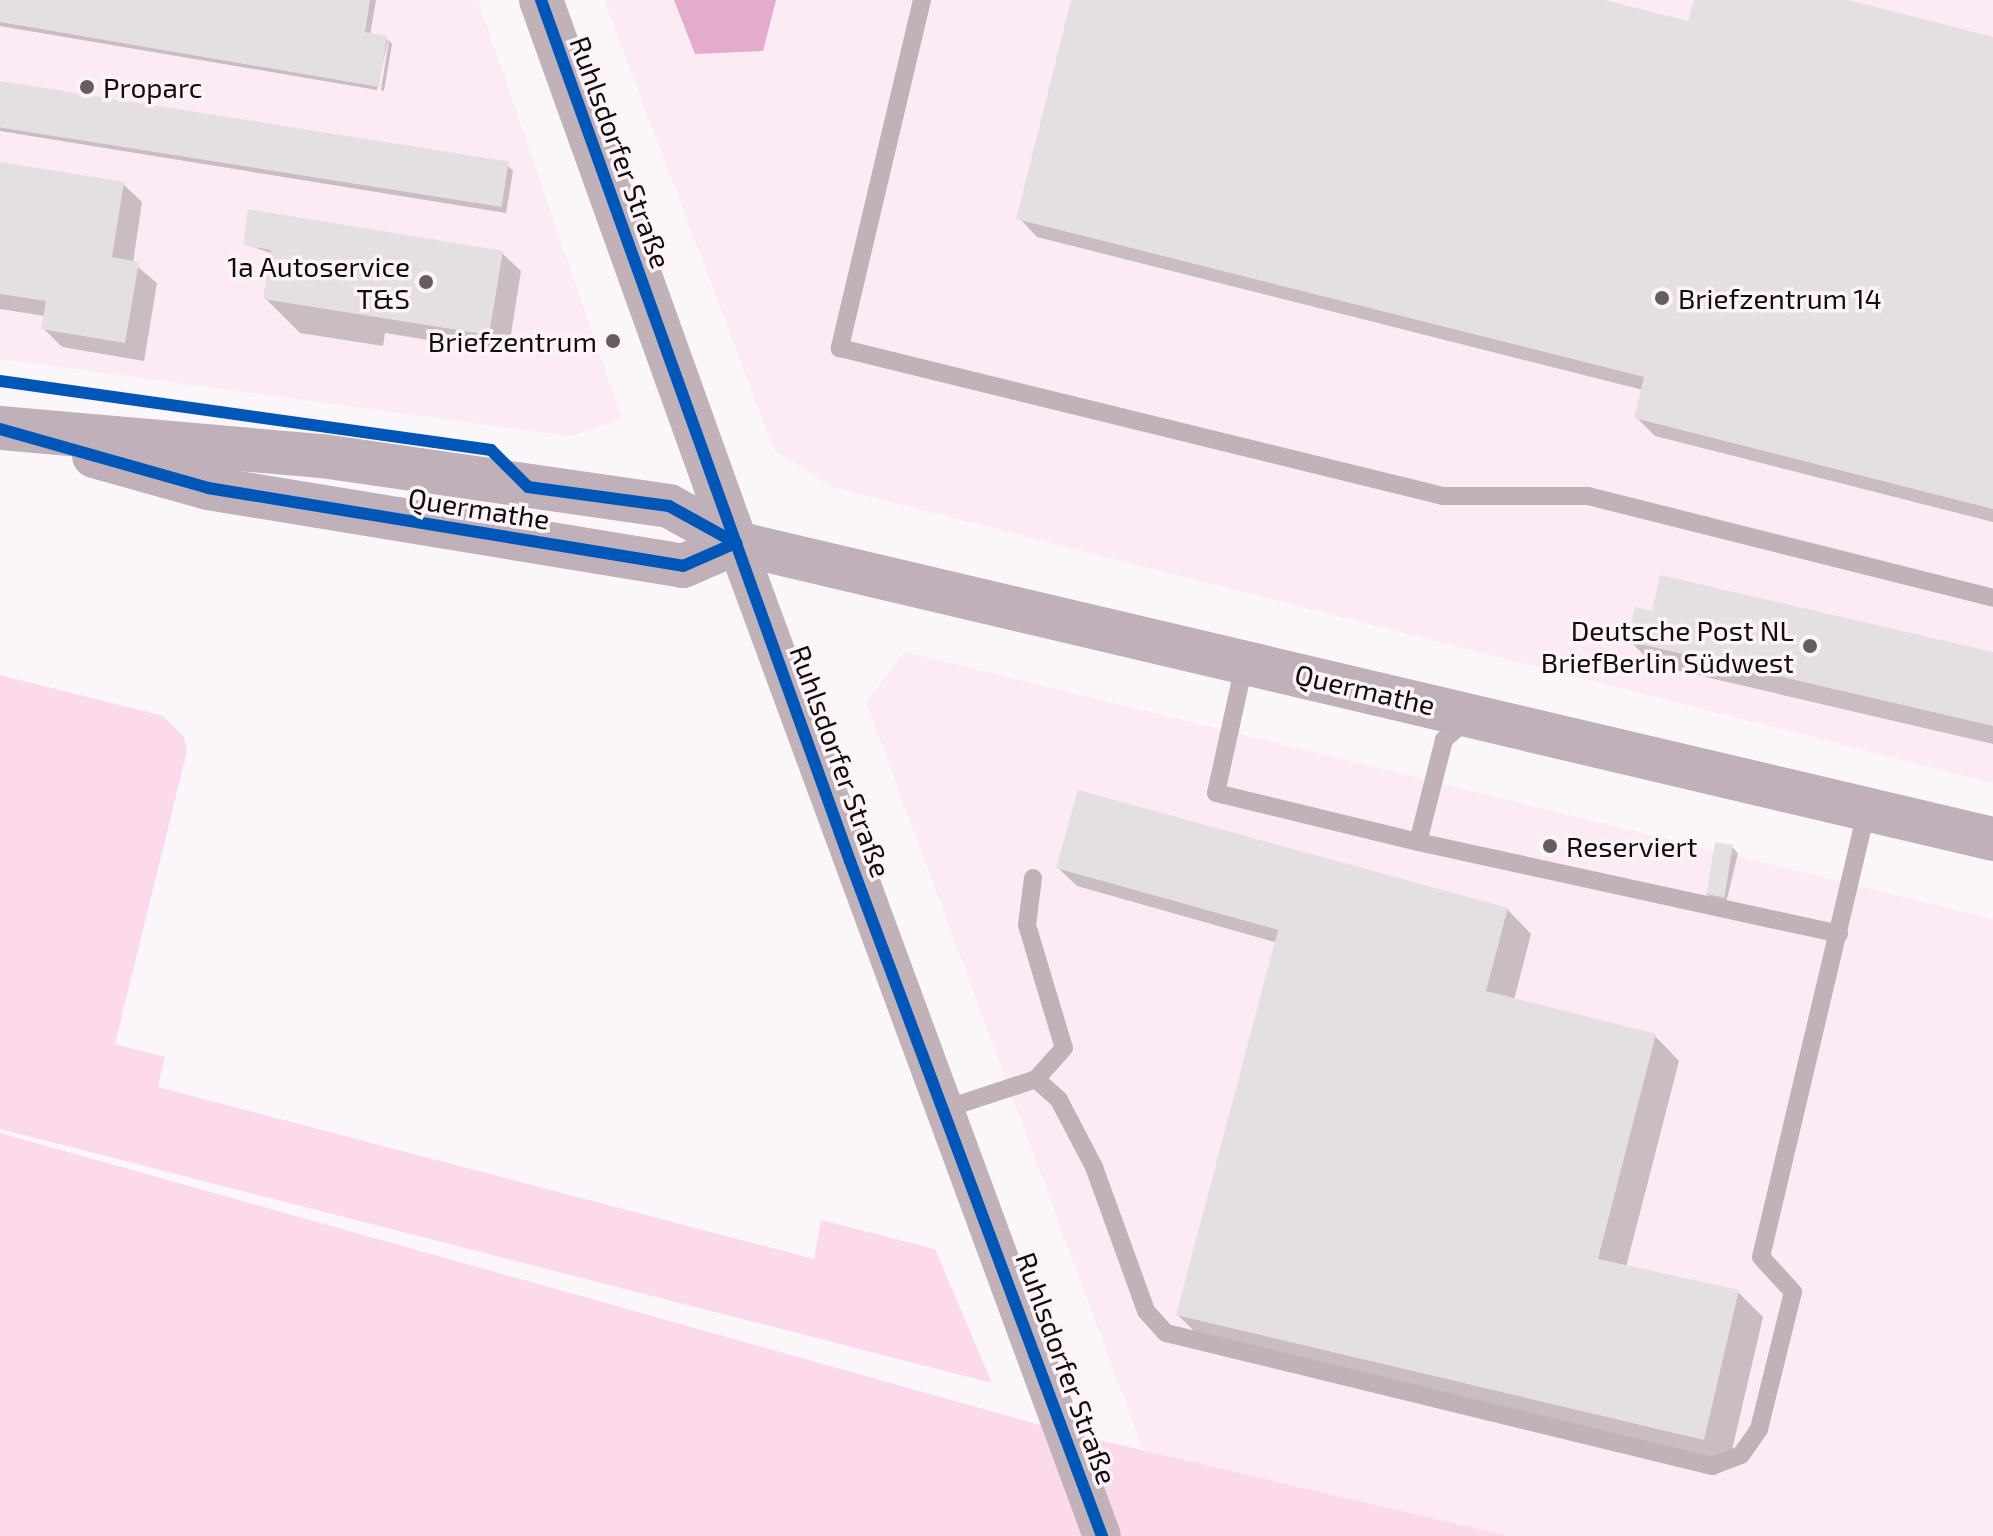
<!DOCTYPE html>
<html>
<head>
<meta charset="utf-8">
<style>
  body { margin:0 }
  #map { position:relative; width:1993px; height:1536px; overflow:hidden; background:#fbf6f9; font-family:"Exo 2",sans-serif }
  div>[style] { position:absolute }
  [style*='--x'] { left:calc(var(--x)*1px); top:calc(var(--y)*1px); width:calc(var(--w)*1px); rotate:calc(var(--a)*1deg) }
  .built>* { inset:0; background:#fcebf4 }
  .green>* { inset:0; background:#fcdaec }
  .water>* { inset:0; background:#e3accc }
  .shadow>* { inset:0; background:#0003 }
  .building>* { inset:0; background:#e4dfe2; transform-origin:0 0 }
  .service>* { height:18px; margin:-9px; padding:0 9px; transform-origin:9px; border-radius:9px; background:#c1b2ba }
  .minor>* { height:38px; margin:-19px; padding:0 19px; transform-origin:19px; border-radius:19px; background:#c1b2ba }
  .tertiary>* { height:44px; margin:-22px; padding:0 22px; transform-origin:22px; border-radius:22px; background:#c1b2ba }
  .secondary>* { height:44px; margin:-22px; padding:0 22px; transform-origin:22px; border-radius:22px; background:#c0b0b9 }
  .cycleway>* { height:12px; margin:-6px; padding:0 6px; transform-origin:6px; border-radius:6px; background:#0057b8 }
  .dots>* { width:22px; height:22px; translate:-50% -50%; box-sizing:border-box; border:4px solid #fef3f9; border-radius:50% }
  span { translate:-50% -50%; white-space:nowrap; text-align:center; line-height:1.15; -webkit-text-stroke:7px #fef3f9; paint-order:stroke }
  .poi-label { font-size:28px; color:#120c0f }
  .left { translate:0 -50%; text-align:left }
  .right { translate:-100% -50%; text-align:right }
  .street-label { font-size:28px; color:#120c0f }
</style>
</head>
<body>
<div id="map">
  <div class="built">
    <i style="clip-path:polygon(0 0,478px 0,622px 419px,570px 436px,0 359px)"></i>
    <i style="clip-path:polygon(604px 0,1993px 0,1993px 783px,832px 487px,774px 450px)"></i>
    <i style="clip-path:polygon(905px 652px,1993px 919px,1993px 1536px,1508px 1536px,1143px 1450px,866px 702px)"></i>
  </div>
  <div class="green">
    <i style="clip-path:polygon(0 675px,163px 716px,184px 737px,187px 751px,115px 1044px,165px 1057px,158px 1087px,814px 1259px,821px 1220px,935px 1249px,992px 1383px,0 1129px)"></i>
    <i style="clip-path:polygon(0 1133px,1065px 1432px,1508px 1536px,0 1536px)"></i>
  </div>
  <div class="water">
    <i style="clip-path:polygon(674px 0,776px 0,763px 51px,695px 54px)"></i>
  </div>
  <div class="shadow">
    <i style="clip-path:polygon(0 0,376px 0,370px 35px,388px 40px,377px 90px,0 26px)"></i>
    <i style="clip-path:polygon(1073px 0,1597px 0,1690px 24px,1696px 0,1839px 0,1993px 39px,1993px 522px,1655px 436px,1636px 417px,1643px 390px,1037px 237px,1019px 218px)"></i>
    <i style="clip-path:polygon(389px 40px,392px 44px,384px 91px,381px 90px)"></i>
    <i style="clip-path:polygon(0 83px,507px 165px,513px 171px,506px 213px,0 131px)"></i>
    <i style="clip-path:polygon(0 164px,123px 184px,142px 202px,133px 263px,157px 283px,144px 361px,62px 347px,43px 328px,45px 316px,0 309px)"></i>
    <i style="clip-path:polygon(245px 244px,502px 253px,521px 271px,508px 353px,385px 333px,383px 346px,300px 333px,265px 298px,273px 254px)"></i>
    <i style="clip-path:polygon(1629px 640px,1993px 654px,1993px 744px,1654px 665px)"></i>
    <i style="clip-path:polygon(1732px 847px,1738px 853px,1726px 903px,1711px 899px,1706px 894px)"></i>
    <i style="clip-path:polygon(1058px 868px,1507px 909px,1531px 934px,1514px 1000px,1655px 1036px,1679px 1061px,1626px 1267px,1738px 1292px,1763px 1317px,1729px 1463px,1203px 1340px,1178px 1315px,1278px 943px,1077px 886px)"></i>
  </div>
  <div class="building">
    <i style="clip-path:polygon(0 0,370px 0,365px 32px,387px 36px,379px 87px,0 22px)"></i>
    <i style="clip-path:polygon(1071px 0,1605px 0,1688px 21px,1694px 0,1848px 0,1993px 37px,1993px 509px,1634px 418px,1644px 377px,1016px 219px)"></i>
    <i style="left:0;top:81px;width:515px;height:46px;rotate:9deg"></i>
    <i style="clip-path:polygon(0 162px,124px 182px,112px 257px,139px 262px,125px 343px,41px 329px,46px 301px,0 294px)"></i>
    <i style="clip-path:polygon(248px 209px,503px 251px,489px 335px,263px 299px,271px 250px,243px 245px)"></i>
    <i style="clip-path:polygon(1660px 575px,1993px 652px,1993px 726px,1627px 641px,1635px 607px,1652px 611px)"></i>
    <i style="clip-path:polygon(1078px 790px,1508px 908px,1486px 991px,1656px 1034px,1598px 1259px,1739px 1290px,1704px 1440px,1176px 1315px,1278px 930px,1056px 868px)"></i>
    <i style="left:1715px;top:842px;width:18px;height:53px;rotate:9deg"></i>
  </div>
  <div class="service">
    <i style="--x:922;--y:0;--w:358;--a:103.3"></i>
    <i style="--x:840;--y:348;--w:621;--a:13.79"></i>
    <i style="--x:1443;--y:496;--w:145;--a:0"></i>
    <i style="--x:1588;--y:496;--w:418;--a:14.1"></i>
    <i style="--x:1245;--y:661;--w:135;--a:102.4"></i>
    <i style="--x:1216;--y:793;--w:208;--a:13.6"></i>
    <i style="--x:1467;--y:719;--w:31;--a:138"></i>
    <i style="--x:1444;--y:740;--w:105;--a:104.3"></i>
    <i style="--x:1418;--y:842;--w:431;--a:12.3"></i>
    <i style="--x:1033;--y:878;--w:47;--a:97.3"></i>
    <i style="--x:1027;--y:925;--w:128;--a:73.3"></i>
    <i style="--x:1064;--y:1048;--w:42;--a:132.1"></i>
    <i style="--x:945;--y:1109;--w:96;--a:-18.2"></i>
    <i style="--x:1036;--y:1079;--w:31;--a:42"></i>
    <i style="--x:1059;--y:1100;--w:76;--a:62.4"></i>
    <i style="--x:1094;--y:1167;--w:153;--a:70.1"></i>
    <i style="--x:1146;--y:1311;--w:30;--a:48"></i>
    <i style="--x:1166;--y:1333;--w:562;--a:13.69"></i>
    <i style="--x:1712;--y:1466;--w:31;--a:-21"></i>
    <i style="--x:1741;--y:1455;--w:32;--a:-55"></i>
    <i style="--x:1759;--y:1429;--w:141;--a:-76.1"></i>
    <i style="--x:1793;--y:1292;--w:47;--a:-132.4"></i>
    <i style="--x:1761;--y:1257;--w:459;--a:-76.7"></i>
  </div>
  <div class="minor">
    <i style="--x:736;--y:543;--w:1058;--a:69.77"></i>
  </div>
  <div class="tertiary">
    <i style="--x:541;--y:0;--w:577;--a:70.25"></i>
  </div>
  <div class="secondary">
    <i style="--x:0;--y:428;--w:323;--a:5"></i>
    <i style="--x:322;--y:456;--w:351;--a:8.2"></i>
    <i style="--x:669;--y:506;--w:77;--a:28.9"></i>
    <i style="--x:736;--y:543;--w:1291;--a:13.25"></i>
    <i style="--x:94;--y:456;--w:118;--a:15.7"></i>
    <i style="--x:208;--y:488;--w:481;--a:9.3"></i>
    <i style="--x:683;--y:566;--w:58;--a:-23.5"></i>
  </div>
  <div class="cycleway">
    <i style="--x:541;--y:0;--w:915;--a:70.26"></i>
    <i style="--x:850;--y:861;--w:721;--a:69.53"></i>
    <i style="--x:0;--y:381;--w:496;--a:8"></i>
    <i style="--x:491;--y:450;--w:52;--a:45"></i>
    <i style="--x:528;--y:487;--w:142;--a:7.7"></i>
    <i style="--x:669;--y:506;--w:77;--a:28.9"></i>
    <i style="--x:0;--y:429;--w:216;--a:15.8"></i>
    <i style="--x:208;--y:488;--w:481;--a:9.3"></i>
    <i style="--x:683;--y:566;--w:58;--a:-23.5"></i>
  </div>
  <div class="dots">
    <i style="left:87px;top:87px;background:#645e61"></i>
    <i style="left:426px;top:282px;background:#645e61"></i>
    <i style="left:1662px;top:298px;background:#645e61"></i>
    <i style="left:613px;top:341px;background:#645e61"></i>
    <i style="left:1810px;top:646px;background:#645e61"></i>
    <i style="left:1550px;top:846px;background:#645e61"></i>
  </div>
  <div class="poi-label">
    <span class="left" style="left:103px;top:87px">Proparc</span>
    <span class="right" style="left:410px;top:282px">1a Autoservice<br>T&amp;S</span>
    <span class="left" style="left:1678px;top:298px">Briefzentrum 14</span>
    <span class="right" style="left:597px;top:341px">Briefzentrum</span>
    <span class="right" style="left:1794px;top:646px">Deutsche Post NL<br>BriefBerlin Südwest</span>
    <span class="left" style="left:1566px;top:846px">Reserviert</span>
  </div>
  <div class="street-label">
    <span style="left:621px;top:152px;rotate:70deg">Ruhlsdorfer Straße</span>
    <span style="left:479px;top:508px;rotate:9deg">Quermathe</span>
    <span style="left:1365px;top:689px;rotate:13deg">Quermathe</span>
    <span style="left:841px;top:761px;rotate:70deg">Ruhlsdorfer Straße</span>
    <span style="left:1067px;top:1368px;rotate:70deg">Ruhlsdorfer Straße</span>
  </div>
</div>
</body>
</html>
